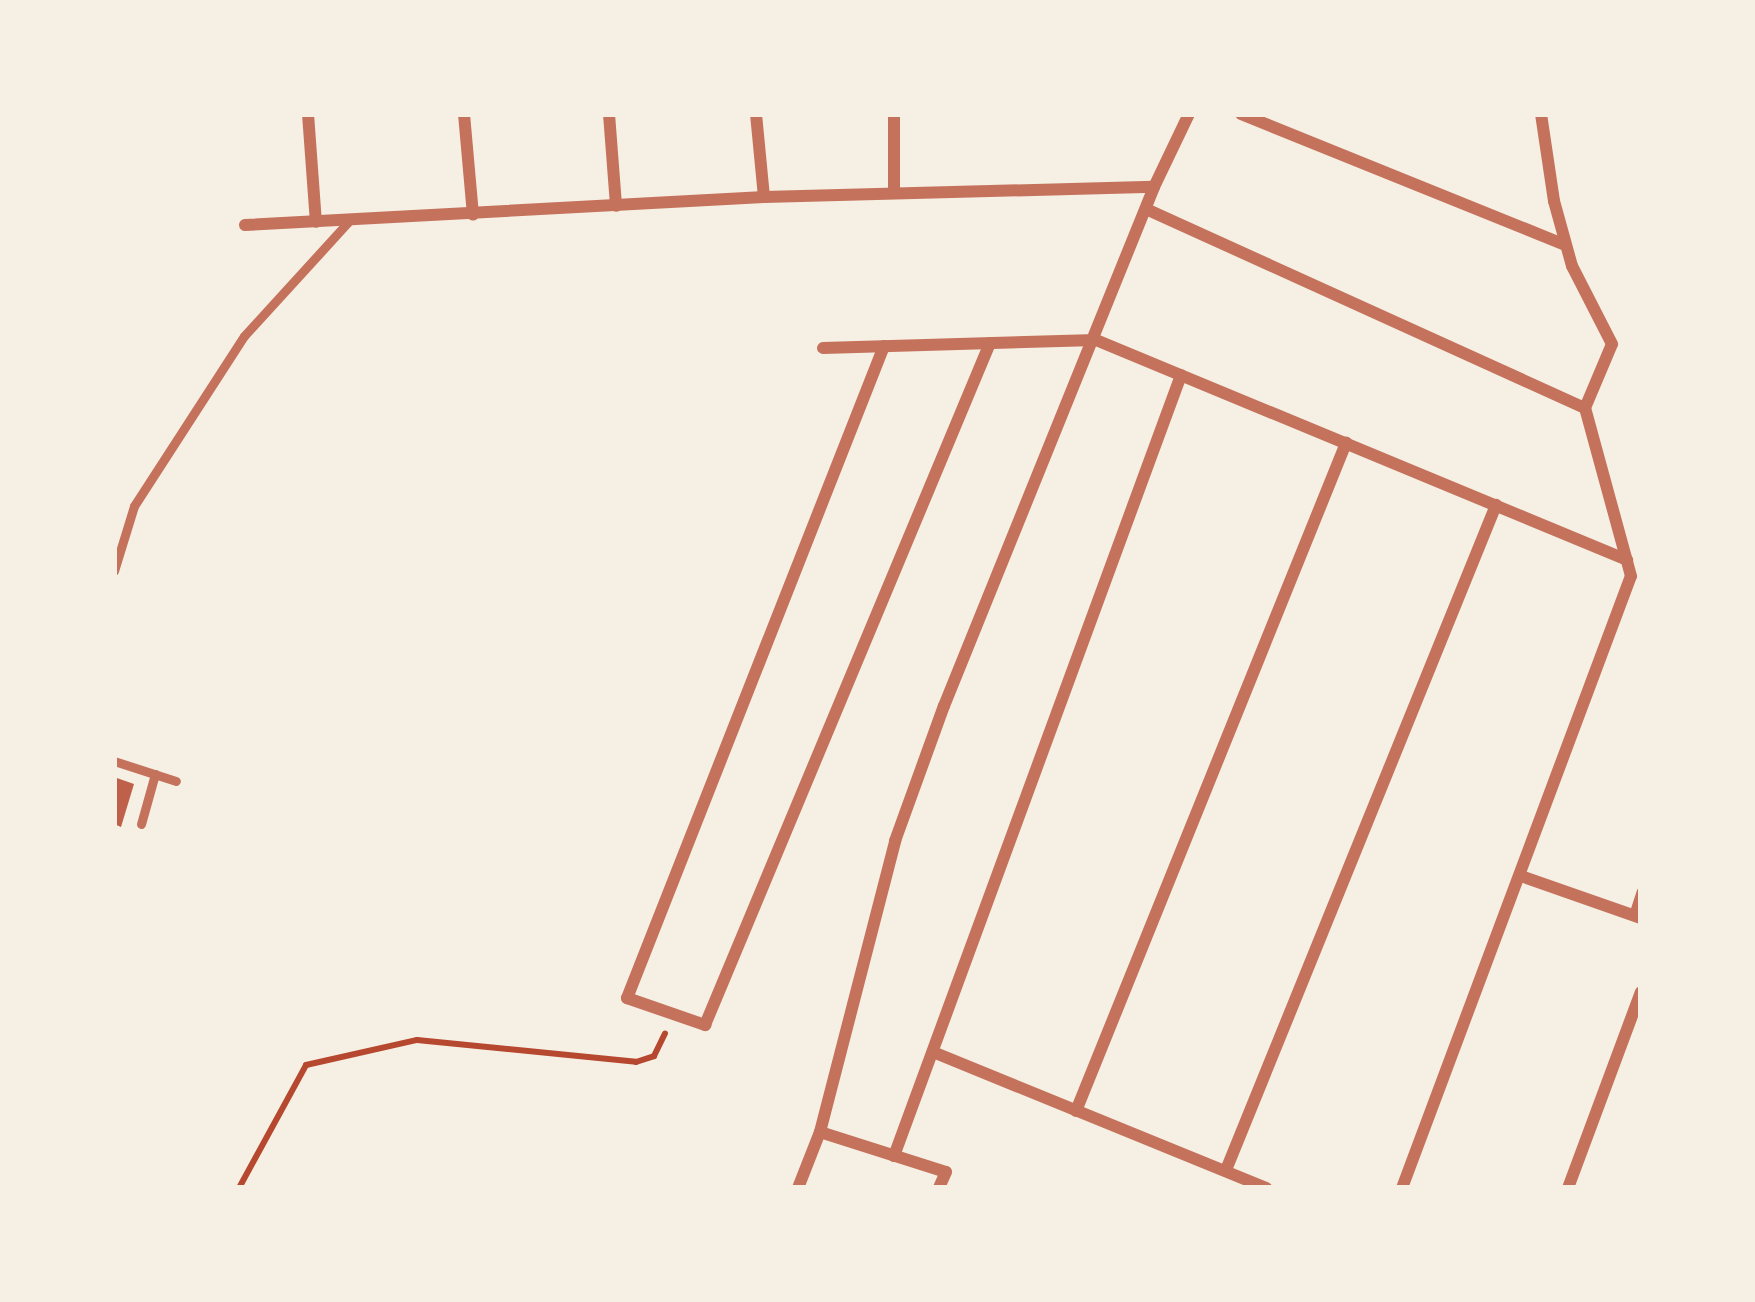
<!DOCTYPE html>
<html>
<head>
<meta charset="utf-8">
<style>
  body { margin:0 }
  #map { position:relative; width:1755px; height:1302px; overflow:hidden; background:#f6efe4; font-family:"Source Sans 3",sans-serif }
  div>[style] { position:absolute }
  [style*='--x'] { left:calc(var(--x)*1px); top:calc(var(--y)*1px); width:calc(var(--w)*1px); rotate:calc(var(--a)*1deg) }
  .building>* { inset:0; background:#bf614a }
  .path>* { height:6px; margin:-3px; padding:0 3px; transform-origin:3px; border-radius:3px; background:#b5482f }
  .service>* { height:9px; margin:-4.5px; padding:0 4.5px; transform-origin:4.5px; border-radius:4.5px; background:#c5725c }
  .minor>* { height:12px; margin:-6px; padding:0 6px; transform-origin:6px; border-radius:6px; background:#c5725c }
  span { translate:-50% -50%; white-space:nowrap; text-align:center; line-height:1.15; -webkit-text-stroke:9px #f6efe4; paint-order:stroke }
  .frame { position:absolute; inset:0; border:117px solid #f6efe4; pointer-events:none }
</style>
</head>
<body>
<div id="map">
  <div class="building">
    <i style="clip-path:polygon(114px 777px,134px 784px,121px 827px,114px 824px)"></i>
  </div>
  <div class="path">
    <i style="--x:239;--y:1188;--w:140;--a:-61.4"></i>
    <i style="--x:306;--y:1065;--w:114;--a:-12.7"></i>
    <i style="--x:417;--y:1040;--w:220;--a:5.7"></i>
    <i style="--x:636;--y:1062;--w:19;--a:-18"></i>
    <i style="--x:654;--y:1056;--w:25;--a:-64"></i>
  </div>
  <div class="service">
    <i style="--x:114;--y:571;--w:68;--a:-72.9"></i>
    <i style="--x:134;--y:506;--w:202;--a:-57.1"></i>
    <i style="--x:244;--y:336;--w:157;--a:-47.6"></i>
    <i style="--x:114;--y:761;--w:65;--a:17.9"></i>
    <i style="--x:141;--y:824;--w:52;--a:-74.4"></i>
    <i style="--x:1633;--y:915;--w:25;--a:-72"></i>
  </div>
  <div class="minor">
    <i style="--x:308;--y:114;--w:108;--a:85.8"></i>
    <i style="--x:464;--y:114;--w:101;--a:84.9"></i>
    <i style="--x:609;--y:114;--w:92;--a:85.6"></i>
    <i style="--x:756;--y:114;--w:83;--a:84.5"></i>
    <i style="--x:894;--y:114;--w:79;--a:90"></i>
    <i style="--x:1241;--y:114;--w:349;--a:22"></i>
    <i style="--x:1146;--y:209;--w:482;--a:24.4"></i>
    <i style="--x:245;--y:225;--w:520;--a:-3.09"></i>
    <i style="--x:764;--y:197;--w:390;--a:-1.5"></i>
    <i style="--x:884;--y:346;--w:701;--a:111.51"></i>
    <i style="--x:627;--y:998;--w:83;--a:19.1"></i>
    <i style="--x:705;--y:1025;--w:739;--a:-67.32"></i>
    <i style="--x:823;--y:348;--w:273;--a:-1.7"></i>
    <i style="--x:1096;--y:340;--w:575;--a:22.5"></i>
    <i style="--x:1521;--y:876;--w:127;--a:19.3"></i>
    <i style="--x:933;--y:1052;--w:360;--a:22.2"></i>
    <i style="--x:1076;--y:1111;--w:721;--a:-67.99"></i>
    <i style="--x:820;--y:1132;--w:132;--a:17.6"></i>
    <i style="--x:946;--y:1172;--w:17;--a:114"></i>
    <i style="--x:894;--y:1156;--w:832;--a:-69.82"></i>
    <i style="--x:1226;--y:1170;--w:718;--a:-67.9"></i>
    <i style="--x:798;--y:1188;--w:60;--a:-68.6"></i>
    <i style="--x:820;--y:1132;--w:301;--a:-75.5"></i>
    <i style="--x:895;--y:841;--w:144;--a:-70.1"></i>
    <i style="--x:944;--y:706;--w:560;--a:-67.97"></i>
    <i style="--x:1154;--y:187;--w:81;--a:-64.4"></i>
    <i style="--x:1402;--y:1188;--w:653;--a:-69.49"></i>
    <i style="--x:1631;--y:576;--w:174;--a:-105.3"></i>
    <i style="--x:1585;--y:408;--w:69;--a:-67.1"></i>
    <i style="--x:1612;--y:344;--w:88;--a:-117.1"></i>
    <i style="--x:1572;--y:266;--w:67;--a:-105.5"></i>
    <i style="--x:1554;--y:201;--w:88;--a:-98.5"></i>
    <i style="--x:1568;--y:1188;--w:209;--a:-69.6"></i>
  </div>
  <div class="frame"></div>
</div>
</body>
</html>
